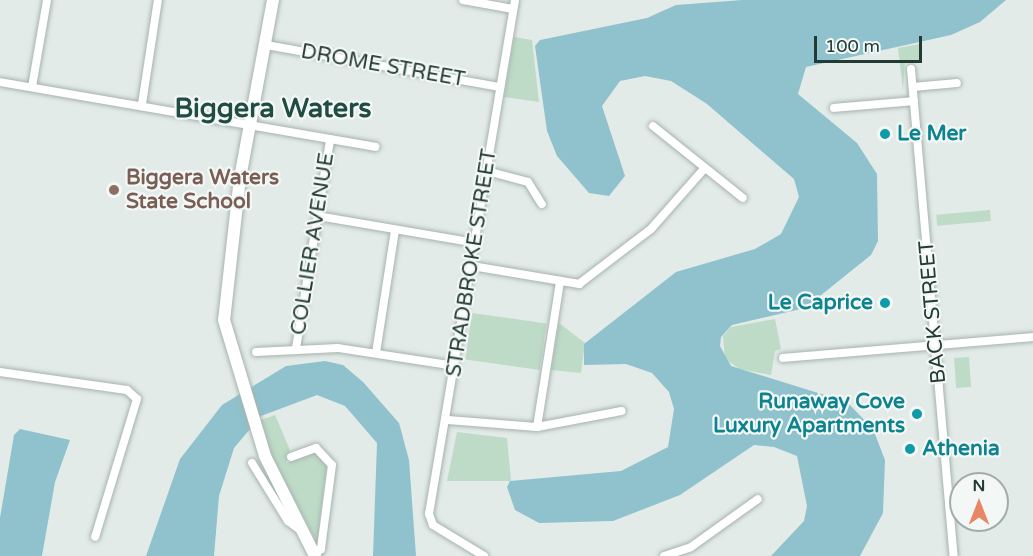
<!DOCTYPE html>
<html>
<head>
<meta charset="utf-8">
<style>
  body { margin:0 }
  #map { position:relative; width:1033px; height:556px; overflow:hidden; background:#e3ebe8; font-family:"Varela Round",sans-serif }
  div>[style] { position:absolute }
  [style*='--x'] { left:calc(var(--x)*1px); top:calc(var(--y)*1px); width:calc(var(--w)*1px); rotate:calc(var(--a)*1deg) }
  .green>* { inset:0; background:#bddbc6; transform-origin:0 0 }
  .water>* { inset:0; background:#8fc2cc }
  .roads { filter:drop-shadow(0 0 2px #a6b3af) drop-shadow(0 0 2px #a6b3af) }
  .street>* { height:8px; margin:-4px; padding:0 4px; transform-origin:4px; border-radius:4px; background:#fff }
  .secondary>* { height:12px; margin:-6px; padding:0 6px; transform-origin:6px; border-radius:6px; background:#fff }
  .dots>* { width:16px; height:16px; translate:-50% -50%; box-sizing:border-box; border:3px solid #f3f8f6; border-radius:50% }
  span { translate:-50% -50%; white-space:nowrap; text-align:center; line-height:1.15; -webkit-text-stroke:4.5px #f3f8f6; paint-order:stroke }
  .street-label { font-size:21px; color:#243b35 }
  .culture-label { font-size:21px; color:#0d838f; font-weight:700 }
  .left { translate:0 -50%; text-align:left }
  .right { translate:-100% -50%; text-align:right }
  .education-label { font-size:21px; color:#785e54; font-weight:700 }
  .district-label { font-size:27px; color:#214c42; font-weight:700 }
  .north { position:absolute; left:949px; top:472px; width:60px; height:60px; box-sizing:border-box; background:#f3f8f6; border:2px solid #a0aca9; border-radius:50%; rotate:0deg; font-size:16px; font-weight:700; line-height:24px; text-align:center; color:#243b35 }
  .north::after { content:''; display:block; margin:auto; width:21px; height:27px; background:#e78766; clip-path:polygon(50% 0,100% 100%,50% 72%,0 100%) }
  .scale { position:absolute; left:814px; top:36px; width:108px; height:27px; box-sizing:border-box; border:3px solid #243b35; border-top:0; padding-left:8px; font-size:18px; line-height:21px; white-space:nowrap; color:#243b35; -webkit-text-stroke:4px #f3f8f6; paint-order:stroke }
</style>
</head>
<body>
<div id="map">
  <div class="green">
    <i style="clip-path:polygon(514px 37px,532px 40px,539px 102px,504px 97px)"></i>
    <i style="clip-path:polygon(920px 44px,921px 60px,905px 61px,903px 90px,898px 48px)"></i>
    <i style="left:990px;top:210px;width:11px;height:54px;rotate:85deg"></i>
    <i style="left:472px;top:313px;width:75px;height:47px;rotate:8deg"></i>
    <i style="clip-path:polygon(775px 319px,781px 349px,775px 351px,771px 375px,740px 369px,725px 359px,723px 336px,731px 327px)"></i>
    <i style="clip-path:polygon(559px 323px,585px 343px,581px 373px,551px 370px)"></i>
    <i style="left:969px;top:357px;width:30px;height:15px;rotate:86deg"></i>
    <i style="clip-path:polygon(275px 415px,290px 450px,286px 463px,315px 453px,327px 465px,317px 543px,272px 458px,261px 420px)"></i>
    <i style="clip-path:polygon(457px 432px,507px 438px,511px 481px,447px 481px)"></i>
  </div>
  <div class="water">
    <i style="clip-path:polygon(742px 0,1006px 0,980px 22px,951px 35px,806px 67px,798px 94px,857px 143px,877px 174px,878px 241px,871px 255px,805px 308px,732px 325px,721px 337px,720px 346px,731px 366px,847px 402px,873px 429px,885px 460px,883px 513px,860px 556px,771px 556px,804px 521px,807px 506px,797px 456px,774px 447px,754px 445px,680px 495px,613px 521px,539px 523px,515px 510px,507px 487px,510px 481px,621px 471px,668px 447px,674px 409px,669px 392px,652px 373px,626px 364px,584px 365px,584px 344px,676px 272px,755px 249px,781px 234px,799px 197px,794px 179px,707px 104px,671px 81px,645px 76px,620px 81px,602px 106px,625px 176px,609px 196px,589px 193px,557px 156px,547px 131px,535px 46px,540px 40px,647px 18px,676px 5px)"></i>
    <i style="clip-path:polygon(325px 361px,343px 365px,363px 382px,399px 423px,409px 460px,416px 556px,373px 556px,377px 443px,345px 406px,317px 395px,261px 416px,234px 448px,219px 496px,214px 556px,146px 556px,180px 459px,222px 405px,286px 366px)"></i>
    <i style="clip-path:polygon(20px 429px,70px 440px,55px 482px,42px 556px,0 556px,0 518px,14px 435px)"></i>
  </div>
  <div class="roads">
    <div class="street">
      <i style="--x:463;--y:0;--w:51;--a:10.2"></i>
      <i style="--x:266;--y:45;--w:238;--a:10.2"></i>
      <i style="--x:911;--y:69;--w:489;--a:85"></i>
      <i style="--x:0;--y:82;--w:381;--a:9.8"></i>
      <i style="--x:32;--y:87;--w:88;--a:-80.2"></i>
      <i style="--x:913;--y:87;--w:44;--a:-5.2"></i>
      <i style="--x:142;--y:104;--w:105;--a:-81.3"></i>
      <i style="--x:834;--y:108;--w:80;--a:-5"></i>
      <i style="--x:653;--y:126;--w:115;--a:38.7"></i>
      <i style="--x:487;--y:171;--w:42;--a:15"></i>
      <i style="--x:528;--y:182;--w:26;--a:58"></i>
      <i style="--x:318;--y:216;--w:160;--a:9.7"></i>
      <i style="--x:472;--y:266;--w:109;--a:9.5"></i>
      <i style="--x:579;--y:284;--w:91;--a:-37.4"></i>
      <i style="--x:651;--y:229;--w:79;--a:-48.6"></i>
      <i style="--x:296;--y:348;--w:211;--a:-80.7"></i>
      <i style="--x:256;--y:352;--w:82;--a:-2.8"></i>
      <i style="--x:338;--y:348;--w:118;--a:8.7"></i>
      <i style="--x:376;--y:353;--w:124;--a:-81.2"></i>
      <i style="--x:783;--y:358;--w:251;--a:-4.8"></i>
      <i style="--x:0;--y:372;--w:128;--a:8.1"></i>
      <i style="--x:127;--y:390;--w:13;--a:42"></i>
      <i style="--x:137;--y:399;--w:144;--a:106.9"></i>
      <i style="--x:448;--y:420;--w:89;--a:4.5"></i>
      <i style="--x:537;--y:427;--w:86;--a:-10.7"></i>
      <i style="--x:537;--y:427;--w:148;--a:-81"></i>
      <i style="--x:291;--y:457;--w:27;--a:-20"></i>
      <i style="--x:316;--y:448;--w:23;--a:47"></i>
      <i style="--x:332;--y:465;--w:85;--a:97.5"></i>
      <i style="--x:321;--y:549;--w:9;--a:144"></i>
      <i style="--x:252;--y:463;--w:68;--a:58.2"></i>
      <i style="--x:288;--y:521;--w:19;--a:36"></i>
      <i style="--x:484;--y:556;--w:60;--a:-148.7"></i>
      <i style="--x:433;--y:525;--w:12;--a:-110"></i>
      <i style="--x:429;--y:514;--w:521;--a:-80.5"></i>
      <i style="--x:664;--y:556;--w:28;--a:-18"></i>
      <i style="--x:691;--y:547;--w:82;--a:-35.6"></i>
    </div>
    <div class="secondary">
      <i style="--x:273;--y:0;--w:181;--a:100.5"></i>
      <i style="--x:240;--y:178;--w:143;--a:96.4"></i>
      <i style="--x:224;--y:320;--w:142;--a:73.2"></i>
      <i style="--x:265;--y:456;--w:112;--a:63.4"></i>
    </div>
  </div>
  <div class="dots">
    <i style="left:885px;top:134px;background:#0f9aa8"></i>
    <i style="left:114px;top:190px;background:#8d6e63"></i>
    <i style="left:885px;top:303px;background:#0f9aa8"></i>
    <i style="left:917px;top:414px;background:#0f9aa8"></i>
    <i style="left:910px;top:449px;background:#0f9aa8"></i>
  </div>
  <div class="street-label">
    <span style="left:383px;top:66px;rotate:10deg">DROME STREET</span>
    <span style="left:313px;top:244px;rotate:-81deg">COLLIER AVENUE</span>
    <span style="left:472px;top:263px;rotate:-81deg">STRADBROKE STREET</span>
    <span style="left:933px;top:312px;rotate:-95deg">BACK STREET</span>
  </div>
  <div class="culture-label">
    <span class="left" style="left:897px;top:134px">Le Mer</span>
    <span class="right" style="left:873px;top:303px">Le Caprice</span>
    <span class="right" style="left:905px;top:414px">Runaway Cove<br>Luxury Apartments</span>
    <span class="left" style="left:922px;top:449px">Athenia</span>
  </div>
  <div class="education-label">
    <span class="left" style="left:126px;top:190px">Biggera Waters<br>State School</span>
  </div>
  <div class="district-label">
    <span style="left:273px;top:109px">Biggera Waters</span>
  </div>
  <div class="north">N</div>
  <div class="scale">100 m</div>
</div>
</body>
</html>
